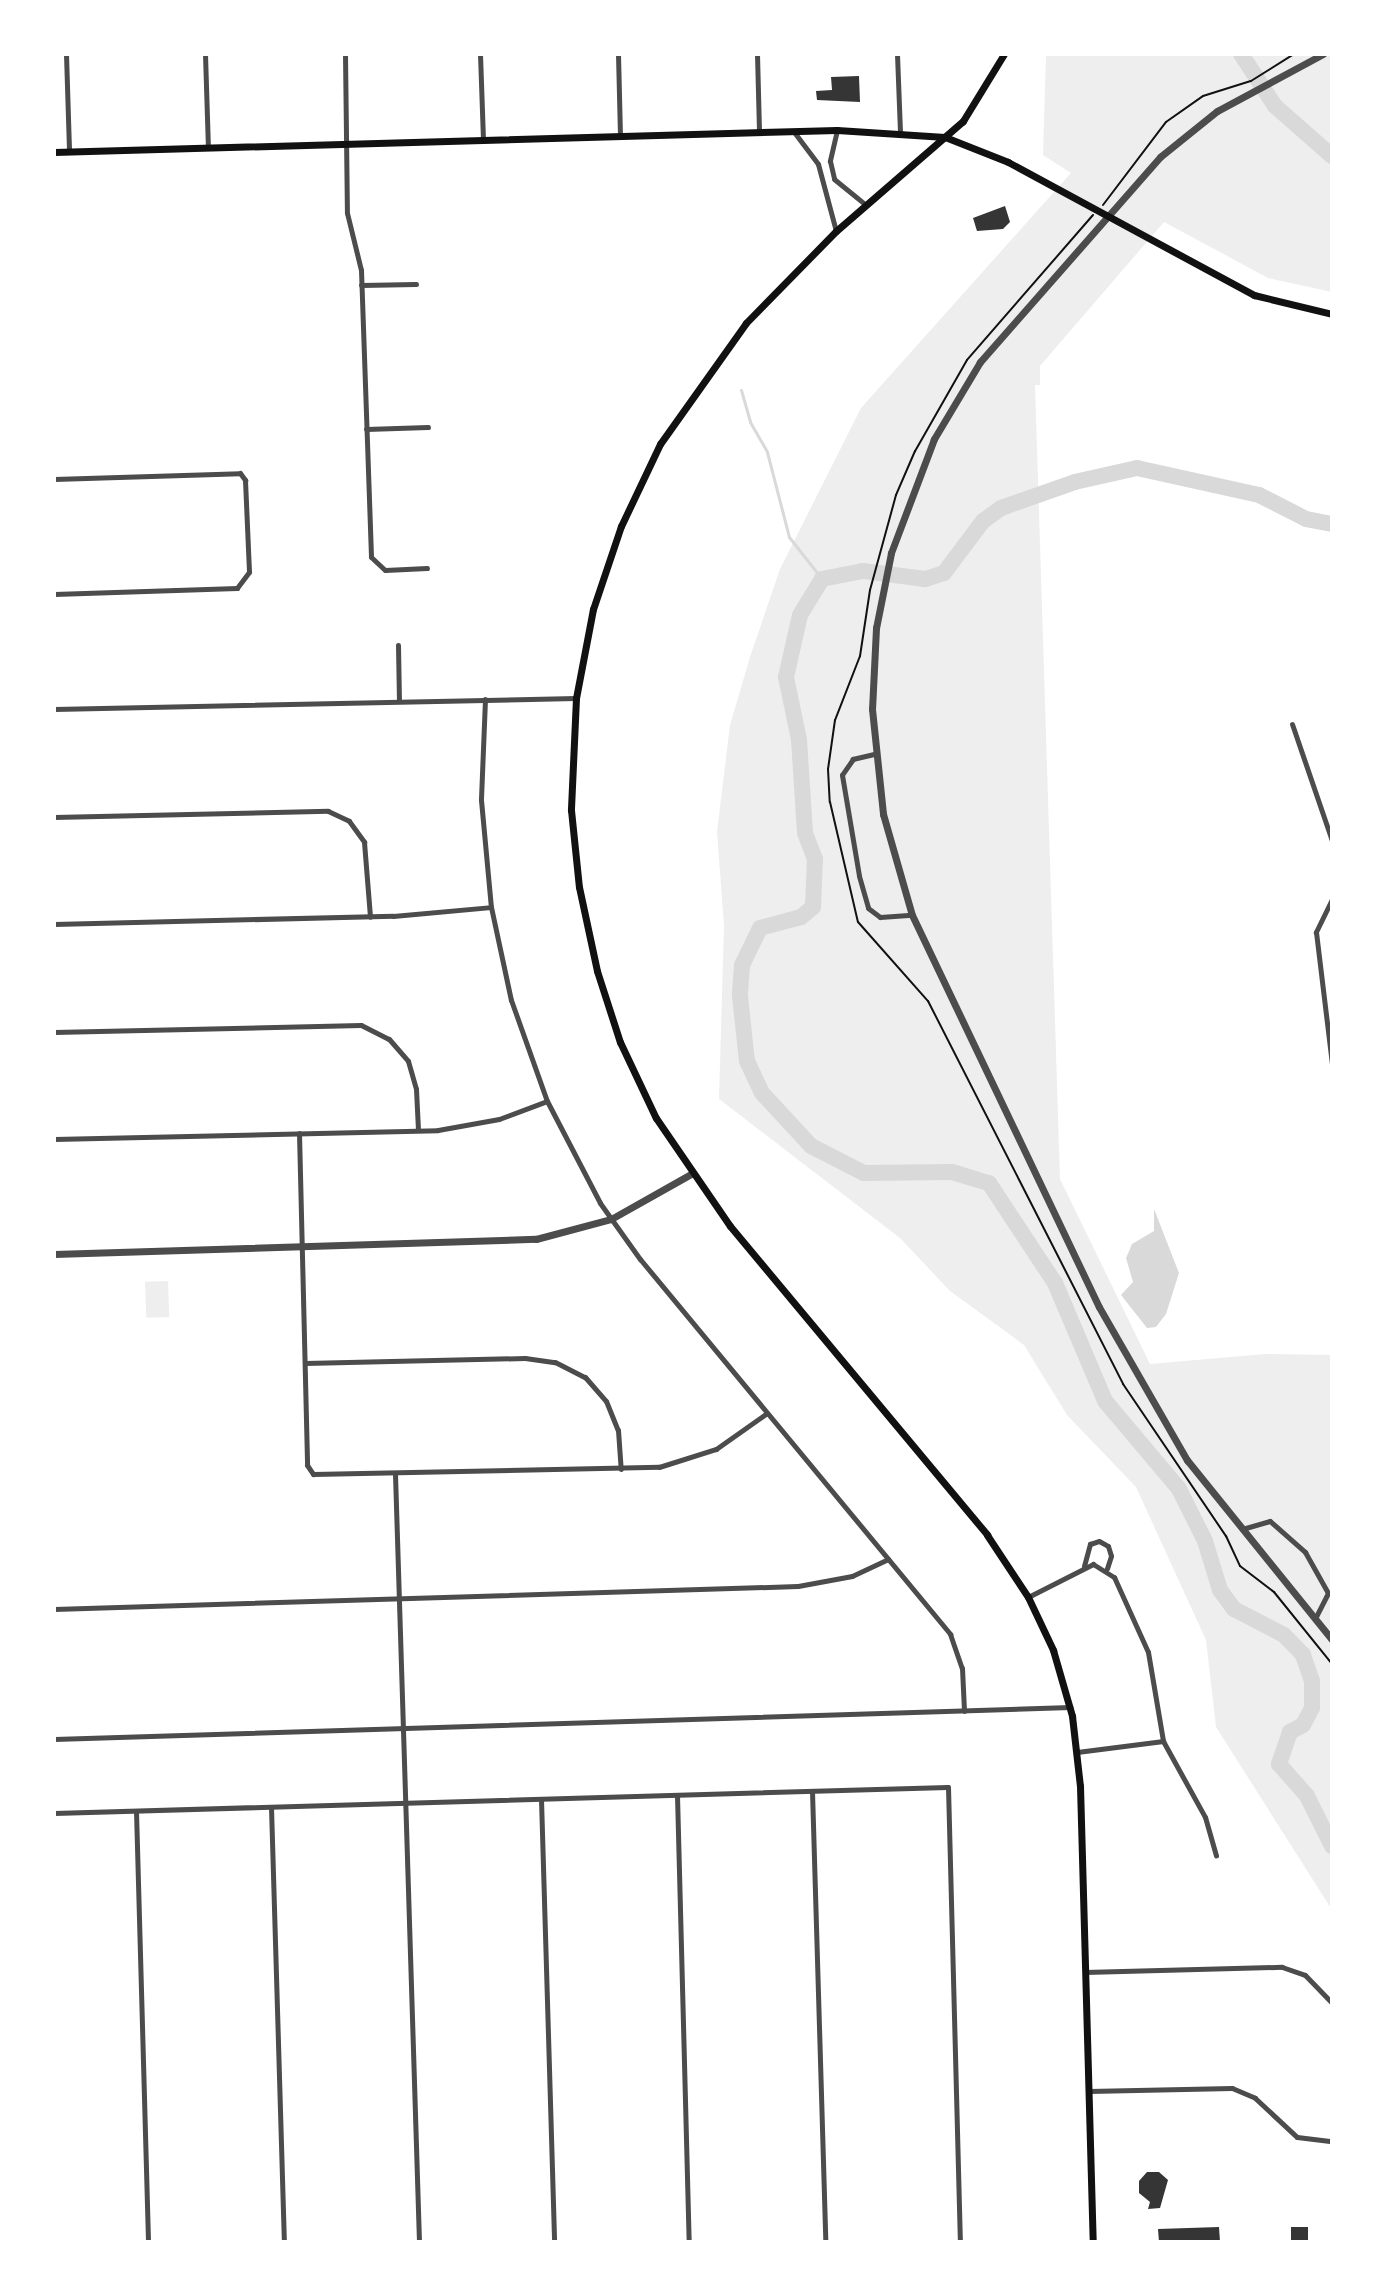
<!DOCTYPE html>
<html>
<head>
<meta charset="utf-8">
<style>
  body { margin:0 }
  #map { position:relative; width:1386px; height:2296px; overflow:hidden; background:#fff; font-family:Lato,sans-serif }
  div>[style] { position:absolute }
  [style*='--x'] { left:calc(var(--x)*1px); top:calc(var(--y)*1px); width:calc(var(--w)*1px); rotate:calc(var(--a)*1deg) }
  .green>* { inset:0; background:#eee; transform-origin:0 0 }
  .water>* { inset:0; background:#d9d9d9 }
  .stream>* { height:3px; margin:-1.5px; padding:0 1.5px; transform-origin:1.5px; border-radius:1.5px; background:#d9d9d9 }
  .river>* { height:16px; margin:-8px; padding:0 8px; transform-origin:8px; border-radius:8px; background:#d9d9d9 }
  .building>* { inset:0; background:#353535; transform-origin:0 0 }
  .path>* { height:2px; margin:-1px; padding:0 1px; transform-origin:1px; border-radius:1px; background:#111 }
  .minor>* { height:5px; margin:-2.5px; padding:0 2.5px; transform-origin:2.5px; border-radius:2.5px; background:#4c4c4c }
  .tertiary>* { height:7px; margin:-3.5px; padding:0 3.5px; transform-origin:3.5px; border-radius:3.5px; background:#4c4c4c }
  .secondary>* { height:7px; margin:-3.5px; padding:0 3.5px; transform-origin:3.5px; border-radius:3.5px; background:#111 }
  span { translate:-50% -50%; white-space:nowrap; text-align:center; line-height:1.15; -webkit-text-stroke:7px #fff; paint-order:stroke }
  .frame { position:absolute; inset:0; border:56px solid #fff; pointer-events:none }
</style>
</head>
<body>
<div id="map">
  <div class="green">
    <i style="clip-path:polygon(1046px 54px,1332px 54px,1332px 292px,1268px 278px,1164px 222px,1040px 366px,1040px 385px,1035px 385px,1060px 1179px,1150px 1364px,1265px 1354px,1332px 1355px,1332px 1910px,1216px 1727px,1206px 1640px,1136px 1487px,1067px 1415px,1024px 1345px,950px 1291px,900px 1238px,719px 1099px,724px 926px,717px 832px,730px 725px,750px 657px,780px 569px,861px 408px,1071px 173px,1043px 155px)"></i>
    <i style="left:168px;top:1281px;width:36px;height:23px;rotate:88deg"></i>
  </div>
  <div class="water">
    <i style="clip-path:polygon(1154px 1209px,1179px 1273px,1166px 1314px,1156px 1327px,1147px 1328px,1121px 1295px,1133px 1282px,1126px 1258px,1132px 1244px,1154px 1231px)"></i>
  </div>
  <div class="stream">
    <i style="--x:741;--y:390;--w:33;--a:74"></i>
    <i style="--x:750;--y:422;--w:34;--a:60"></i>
    <i style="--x:767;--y:452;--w:88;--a:75.5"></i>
    <i style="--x:789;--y:537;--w:53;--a:51.8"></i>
  </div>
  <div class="river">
    <i style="--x:1241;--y:54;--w:62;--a:56.8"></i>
    <i style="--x:1275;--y:106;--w:76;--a:41.3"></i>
    <i style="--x:1332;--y:524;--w:26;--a:-169"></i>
    <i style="--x:1306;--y:519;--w:53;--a:-152.9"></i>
    <i style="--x:1259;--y:495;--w:125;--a:-167.5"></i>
    <i style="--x:1137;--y:468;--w:64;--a:167.3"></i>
    <i style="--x:1075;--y:482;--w:78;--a:160.6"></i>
    <i style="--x:1001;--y:508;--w:22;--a:144"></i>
    <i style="--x:983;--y:521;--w:65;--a:126.9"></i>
    <i style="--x:944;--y:573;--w:20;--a:162"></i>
    <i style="--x:925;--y:579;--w:63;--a:-172.6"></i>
    <i style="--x:863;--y:571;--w:42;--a:169"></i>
    <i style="--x:822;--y:579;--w:42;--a:121.4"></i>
    <i style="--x:800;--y:615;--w:64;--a:102.7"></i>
    <i style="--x:786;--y:677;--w:64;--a:78.3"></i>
    <i style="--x:799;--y:740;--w:93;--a:86.3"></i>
    <i style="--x:805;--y:833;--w:28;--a:69"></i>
    <i style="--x:815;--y:859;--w:48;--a:92.4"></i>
    <i style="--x:813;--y:907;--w:16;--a:140"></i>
    <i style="--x:801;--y:917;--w:42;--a:165"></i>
    <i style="--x:760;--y:928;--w:41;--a:115.9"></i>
    <i style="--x:742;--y:965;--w:31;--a:94"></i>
    <i style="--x:740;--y:996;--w:65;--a:83.9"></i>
    <i style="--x:747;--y:1061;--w:35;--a:65"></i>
    <i style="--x:762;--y:1093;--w:72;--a:47.2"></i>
    <i style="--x:811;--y:1146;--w:59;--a:27"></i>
    <i style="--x:864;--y:1173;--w:88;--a:-0.7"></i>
    <i style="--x:952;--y:1172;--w:39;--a:17"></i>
    <i style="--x:989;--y:1183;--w:120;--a:56.6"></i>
    <i style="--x:1055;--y:1283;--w:128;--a:67"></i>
    <i style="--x:1105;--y:1401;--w:115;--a:49.9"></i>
    <i style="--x:1179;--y:1489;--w:58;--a:63.4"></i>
    <i style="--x:1205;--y:1541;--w:51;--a:73"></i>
    <i style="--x:1220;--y:1590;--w:24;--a:54"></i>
    <i style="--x:1234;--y:1609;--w:56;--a:27.5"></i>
    <i style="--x:1284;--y:1635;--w:28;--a:46"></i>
    <i style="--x:1303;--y:1655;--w:28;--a:71"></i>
    <i style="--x:1312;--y:1681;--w:27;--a:90"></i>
    <i style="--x:1312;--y:1708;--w:19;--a:118"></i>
    <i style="--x:1303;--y:1725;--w:15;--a:152"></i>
    <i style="--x:1290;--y:1732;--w:34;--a:109"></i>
    <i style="--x:1279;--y:1764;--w:43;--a:48.8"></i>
    <i style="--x:1307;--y:1796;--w:56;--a:63.4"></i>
  </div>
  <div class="building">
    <i style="clip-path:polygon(859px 76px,860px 102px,817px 100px,816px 91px,832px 90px,831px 77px)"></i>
    <i style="clip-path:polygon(1005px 206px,1010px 222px,1003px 229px,977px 231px,973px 218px)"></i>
    <i style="clip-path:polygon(1147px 2172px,1159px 2172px,1168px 2180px,1160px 2208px,1148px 2209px,1150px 2202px,1139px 2193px,1139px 2181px)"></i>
    <i style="clip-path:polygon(1219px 2227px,1220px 2242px,1159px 2242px,1158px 2229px)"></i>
    <i style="left:1308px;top:2227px;width:15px;height:17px;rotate:90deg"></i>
  </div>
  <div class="path">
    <i style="--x:1103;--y:205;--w:104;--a:-52.8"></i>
    <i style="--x:1166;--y:122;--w:45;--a:-35.1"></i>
    <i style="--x:1203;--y:96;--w:50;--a:-17.4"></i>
    <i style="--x:1251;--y:81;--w:51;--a:-32.1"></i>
    <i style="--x:1093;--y:215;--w:192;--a:131"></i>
    <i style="--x:967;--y:360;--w:105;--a:119.7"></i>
    <i style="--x:915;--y:451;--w:48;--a:113.4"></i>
    <i style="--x:896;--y:495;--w:98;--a:105.3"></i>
    <i style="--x:870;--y:590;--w:67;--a:98.6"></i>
    <i style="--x:860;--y:656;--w:69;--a:111.3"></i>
    <i style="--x:835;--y:720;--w:49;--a:98.1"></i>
    <i style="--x:828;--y:769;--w:33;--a:87"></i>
    <i style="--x:830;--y:802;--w:123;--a:76.9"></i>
    <i style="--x:858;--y:922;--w:106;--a:48.5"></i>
    <i style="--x:928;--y:1001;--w:430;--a:63"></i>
    <i style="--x:1123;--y:1384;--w:184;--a:55.9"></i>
    <i style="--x:1226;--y:1536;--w:33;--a:65"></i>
    <i style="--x:1240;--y:1566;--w:43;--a:37.4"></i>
    <i style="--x:1274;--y:1592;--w:92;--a:51.1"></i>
  </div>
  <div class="minor">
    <i style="--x:66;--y:54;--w:98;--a:88.2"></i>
    <i style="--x:205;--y:54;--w:94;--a:88.2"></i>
    <i style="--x:345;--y:54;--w:159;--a:89.3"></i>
    <i style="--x:347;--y:213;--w:59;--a:76.2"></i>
    <i style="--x:361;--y:270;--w:287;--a:88"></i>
    <i style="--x:371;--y:557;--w:19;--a:43"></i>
    <i style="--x:385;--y:570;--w:42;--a:-2.7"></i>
    <i style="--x:480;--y:54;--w:86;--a:88"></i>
    <i style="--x:618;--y:54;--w:82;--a:88.6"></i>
    <i style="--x:757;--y:54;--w:78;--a:88.5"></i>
    <i style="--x:897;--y:54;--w:79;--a:87.8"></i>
    <i style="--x:837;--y:130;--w:32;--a:103"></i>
    <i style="--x:830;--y:161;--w:18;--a:77"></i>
    <i style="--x:834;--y:179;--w:41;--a:39.1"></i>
    <i style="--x:794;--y:132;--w:40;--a:53"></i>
    <i style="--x:818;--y:164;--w:69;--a:75"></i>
    <i style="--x:361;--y:285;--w:55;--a:-1"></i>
    <i style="--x:366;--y:429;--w:62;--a:-1.8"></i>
    <i style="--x:54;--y:479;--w:186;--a:-1.8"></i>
    <i style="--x:240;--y:473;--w:9;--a:54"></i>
    <i style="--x:245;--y:480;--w:92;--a:87.5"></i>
    <i style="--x:249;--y:572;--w:20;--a:127"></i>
    <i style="--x:237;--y:588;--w:183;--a:178.1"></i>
    <i style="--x:398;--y:645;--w:56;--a:89"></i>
    <i style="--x:485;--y:699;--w:101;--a:92.3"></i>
    <i style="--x:481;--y:800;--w:107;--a:84.7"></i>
    <i style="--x:491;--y:907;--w:95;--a:77.9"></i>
    <i style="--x:511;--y:1000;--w:107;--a:70.4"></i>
    <i style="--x:547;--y:1101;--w:115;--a:62.5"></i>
    <i style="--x:600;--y:1203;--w:69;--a:54.5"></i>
    <i style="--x:640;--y:1259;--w:487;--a:50.4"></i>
    <i style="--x:950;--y:1634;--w:36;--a:71"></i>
    <i style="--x:962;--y:1668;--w:43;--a:87.3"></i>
    <i style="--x:54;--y:709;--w:522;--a:-1.21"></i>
    <i style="--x:1292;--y:724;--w:124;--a:71.1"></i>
    <i style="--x:874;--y:754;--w:22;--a:167"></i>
    <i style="--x:853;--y:759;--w:19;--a:125"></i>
    <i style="--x:842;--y:775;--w:102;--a:80.4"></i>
    <i style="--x:859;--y:876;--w:33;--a:74"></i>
    <i style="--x:868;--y:908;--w:15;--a:37"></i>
    <i style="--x:880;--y:917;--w:32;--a:-4"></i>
    <i style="--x:54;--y:817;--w:274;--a:-1.3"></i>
    <i style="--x:328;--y:811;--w:23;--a:25"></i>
    <i style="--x:349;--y:821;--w:26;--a:54"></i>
    <i style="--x:364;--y:842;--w:75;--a:85.4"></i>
    <i style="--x:1332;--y:899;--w:37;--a:116"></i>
    <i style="--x:1316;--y:932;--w:133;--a:83.1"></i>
    <i style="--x:54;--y:924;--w:339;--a:-1.4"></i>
    <i style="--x:393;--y:916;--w:98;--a:-5.2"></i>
    <i style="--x:54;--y:1032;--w:307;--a:-1.3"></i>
    <i style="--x:361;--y:1025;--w:31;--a:27"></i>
    <i style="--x:389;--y:1039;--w:29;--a:49"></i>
    <i style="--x:408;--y:1061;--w:29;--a:74"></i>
    <i style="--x:416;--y:1089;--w:41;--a:87.2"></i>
    <i style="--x:299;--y:1133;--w:332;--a:88.6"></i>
    <i style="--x:307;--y:1465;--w:11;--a:56"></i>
    <i style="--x:313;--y:1474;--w:346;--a:-1.2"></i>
    <i style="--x:659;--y:1467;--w:60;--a:-17.5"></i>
    <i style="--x:716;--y:1449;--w:62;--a:-35.2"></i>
    <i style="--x:54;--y:1139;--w:384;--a:-1.3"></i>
    <i style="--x:438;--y:1130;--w:62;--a:-10.2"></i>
    <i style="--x:499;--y:1119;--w:51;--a:-20.6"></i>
    <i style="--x:1332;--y:1202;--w:46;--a:90"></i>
    <i style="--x:305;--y:1363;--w:220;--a:-1.3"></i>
    <i style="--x:525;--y:1358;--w:30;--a:8"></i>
    <i style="--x:555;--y:1362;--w:34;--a:27"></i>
    <i style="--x:585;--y:1377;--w:32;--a:49"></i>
    <i style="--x:606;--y:1401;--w:31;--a:68"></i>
    <i style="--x:618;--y:1430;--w:39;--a:86"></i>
    <i style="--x:395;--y:1474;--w:768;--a:88.21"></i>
    <i style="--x:1242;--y:1529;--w:29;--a:-16"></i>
    <i style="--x:1270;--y:1521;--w:47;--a:41.5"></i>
    <i style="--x:1305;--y:1552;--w:47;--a:60.7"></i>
    <i style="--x:1328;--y:1593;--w:29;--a:117"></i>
    <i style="--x:1084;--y:1566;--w:23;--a:-75"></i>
    <i style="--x:1090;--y:1544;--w:9;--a:-18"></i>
    <i style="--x:1099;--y:1541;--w:10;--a:29"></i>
    <i style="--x:1108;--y:1546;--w:10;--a:73"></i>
    <i style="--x:1111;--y:1556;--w:13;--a:108"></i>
    <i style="--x:1028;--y:1597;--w:73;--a:-26.9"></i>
    <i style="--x:1093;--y:1564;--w:25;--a:32"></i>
    <i style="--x:1114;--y:1577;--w:82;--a:65.6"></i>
    <i style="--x:1148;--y:1652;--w:90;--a:80.4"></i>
    <i style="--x:1163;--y:1741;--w:87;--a:61.1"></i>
    <i style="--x:1205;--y:1817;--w:40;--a:74"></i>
    <i style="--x:54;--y:1609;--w:744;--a:-1.77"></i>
    <i style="--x:798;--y:1586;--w:55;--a:-10.5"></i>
    <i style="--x:852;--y:1576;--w:40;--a:-25"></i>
    <i style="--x:54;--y:1739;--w:1017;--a:-1.8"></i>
    <i style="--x:1077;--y:1752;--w:87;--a:-7.3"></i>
    <i style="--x:812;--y:1791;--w:451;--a:88.3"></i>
    <i style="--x:677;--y:1795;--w:447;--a:88.5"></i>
    <i style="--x:541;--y:1799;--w:443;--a:88.3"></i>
    <i style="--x:271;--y:1807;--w:435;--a:88.3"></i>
    <i style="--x:136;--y:1811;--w:431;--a:88.4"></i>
    <i style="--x:54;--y:1813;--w:894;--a:-1.67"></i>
    <i style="--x:948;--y:1787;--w:455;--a:88.5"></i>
    <i style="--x:1085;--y:1972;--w:197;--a:-1.5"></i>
    <i style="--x:1282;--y:1967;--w:24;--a:19"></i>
    <i style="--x:1305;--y:1975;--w:39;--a:46"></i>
    <i style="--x:1089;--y:2091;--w:143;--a:-1.2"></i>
    <i style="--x:1232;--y:2088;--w:25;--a:23"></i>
    <i style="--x:1255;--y:2098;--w:57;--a:42.9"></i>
    <i style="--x:1297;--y:2137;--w:35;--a:7"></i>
  </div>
  <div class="tertiary">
    <i style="--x:1323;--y:54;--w:120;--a:151.7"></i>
    <i style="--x:1217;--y:111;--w:73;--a:141.1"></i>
    <i style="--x:1160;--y:157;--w:273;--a:131.3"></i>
    <i style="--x:980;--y:362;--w:90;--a:120.9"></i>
    <i style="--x:934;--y:439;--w:122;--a:110.7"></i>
    <i style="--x:891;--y:553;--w:76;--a:101.3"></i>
    <i style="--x:876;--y:628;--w:81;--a:92.8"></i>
    <i style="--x:872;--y:709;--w:106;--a:84"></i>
    <i style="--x:883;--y:814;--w:105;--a:74"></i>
    <i style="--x:912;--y:915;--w:434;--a:64.5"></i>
    <i style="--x:1099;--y:1307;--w:177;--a:60.1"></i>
    <i style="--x:1187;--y:1460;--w:231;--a:51.1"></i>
    <i style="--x:54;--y:1254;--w:482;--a:-1.8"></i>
    <i style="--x:536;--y:1239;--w:78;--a:-14.9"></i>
    <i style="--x:611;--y:1219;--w:92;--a:-29.4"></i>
  </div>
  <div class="secondary">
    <i style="--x:1004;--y:54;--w:79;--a:121.5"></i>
    <i style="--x:963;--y:121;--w:168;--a:139.1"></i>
    <i style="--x:836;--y:231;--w:129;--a:134.4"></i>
    <i style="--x:746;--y:323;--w:148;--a:125.4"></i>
    <i style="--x:660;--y:444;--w:91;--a:115.4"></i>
    <i style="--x:621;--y:526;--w:88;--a:108.6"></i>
    <i style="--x:593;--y:609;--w:91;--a:100.8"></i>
    <i style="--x:576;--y:698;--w:112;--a:92.6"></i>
    <i style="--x:571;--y:810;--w:77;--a:84.1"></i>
    <i style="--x:579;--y:887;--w:86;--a:77.9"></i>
    <i style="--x:597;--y:971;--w:75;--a:72.1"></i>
    <i style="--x:620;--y:1042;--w:84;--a:64.7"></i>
    <i style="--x:656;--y:1118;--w:131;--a:55.6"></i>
    <i style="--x:730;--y:1226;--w:402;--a:50.2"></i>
    <i style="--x:987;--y:1535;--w:74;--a:56.5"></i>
    <i style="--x:1028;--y:1597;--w:59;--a:64.7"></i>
    <i style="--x:1053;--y:1650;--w:69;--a:73.9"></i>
    <i style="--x:1072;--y:1716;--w:70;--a:83.5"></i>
    <i style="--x:1080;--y:1786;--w:456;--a:88.4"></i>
    <i style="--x:54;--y:152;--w:783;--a:-1.61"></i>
    <i style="--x:837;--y:130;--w:108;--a:3.7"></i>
    <i style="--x:945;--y:137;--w:68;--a:21.6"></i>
    <i style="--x:1008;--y:162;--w:280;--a:28.4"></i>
    <i style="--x:1254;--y:295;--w:80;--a:13.7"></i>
  </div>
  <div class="frame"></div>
</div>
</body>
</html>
